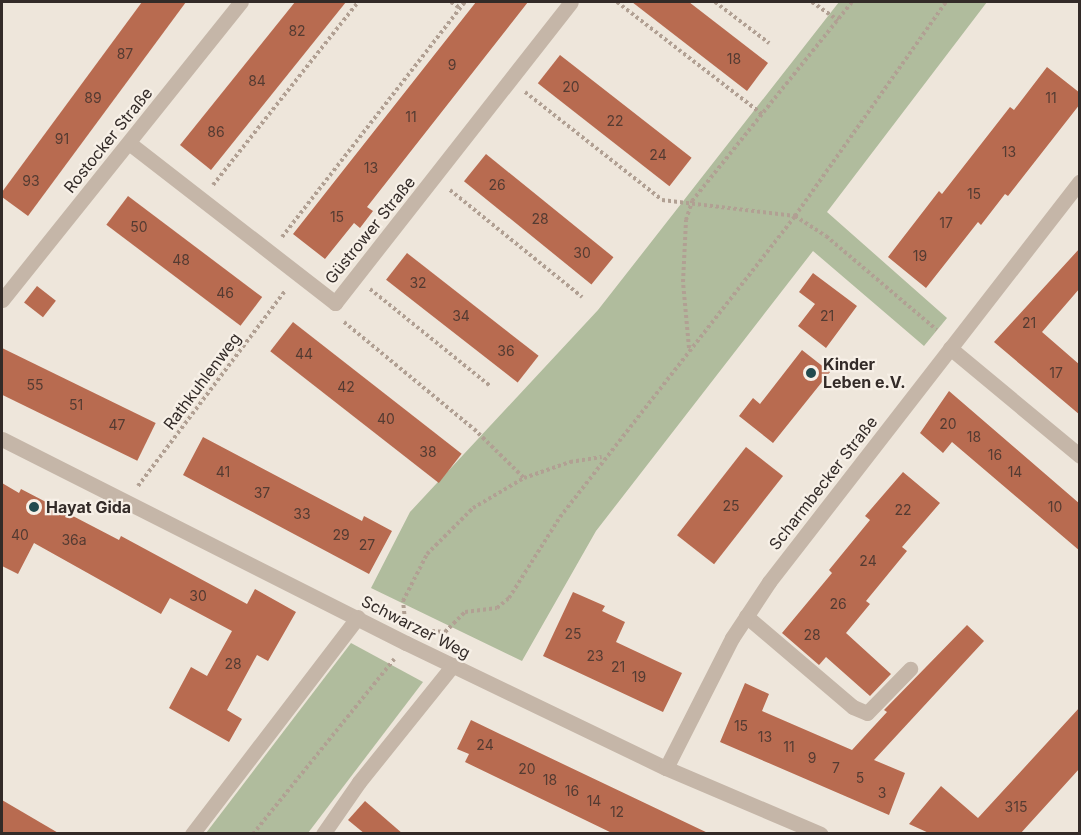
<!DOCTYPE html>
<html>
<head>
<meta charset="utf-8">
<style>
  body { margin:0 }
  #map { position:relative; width:1081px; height:835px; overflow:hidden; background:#eee6db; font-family:Inter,sans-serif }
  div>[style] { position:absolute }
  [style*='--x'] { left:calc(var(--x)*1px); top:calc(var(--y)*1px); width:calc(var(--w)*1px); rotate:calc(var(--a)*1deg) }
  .green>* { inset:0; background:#b0bc9d }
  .building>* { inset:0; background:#b86b50; transform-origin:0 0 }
  .path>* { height:4px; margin-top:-2px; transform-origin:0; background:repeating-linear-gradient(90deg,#b1a093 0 3px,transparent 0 6px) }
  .minor>* { height:15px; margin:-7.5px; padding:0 7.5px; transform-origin:7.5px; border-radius:7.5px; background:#c5b6a8 }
  .dots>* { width:16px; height:16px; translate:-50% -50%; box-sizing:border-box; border:3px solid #f7f0e7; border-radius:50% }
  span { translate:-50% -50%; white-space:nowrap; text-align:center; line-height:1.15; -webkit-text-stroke:4.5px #f7f0e7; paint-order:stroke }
  .number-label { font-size:14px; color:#543b32 }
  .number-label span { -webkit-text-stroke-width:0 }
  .street-label { font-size:16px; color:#332b28 }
  .poi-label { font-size:16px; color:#332b28; font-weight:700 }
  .left { translate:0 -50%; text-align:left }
  .frame { position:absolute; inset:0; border:3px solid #332b28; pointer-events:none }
</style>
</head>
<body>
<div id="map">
  <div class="green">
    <i style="clip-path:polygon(839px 2px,987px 2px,827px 212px,947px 318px,924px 346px,813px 251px,596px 531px,522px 661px,371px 588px,410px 512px,598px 310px)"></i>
    <i style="clip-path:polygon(351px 643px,423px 682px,308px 833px,206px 833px)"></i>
  </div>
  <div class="building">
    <i style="clip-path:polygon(142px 2px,186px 2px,28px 216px,2px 197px,2px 192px)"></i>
    <i style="clip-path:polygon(295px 2px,346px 2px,211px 170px,180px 145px)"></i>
    <i style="clip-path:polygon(476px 2px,528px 2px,367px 207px,373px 211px,360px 228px,354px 223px,325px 259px,293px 234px)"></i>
    <i style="clip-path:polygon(632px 2px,689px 2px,768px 63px,747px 91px)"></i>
    <i style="left:560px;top:55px;width:167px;height:36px;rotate:38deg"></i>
    <i style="clip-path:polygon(1047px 67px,1080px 93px,1080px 104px,1008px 196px,1005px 194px,981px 225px,978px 222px,926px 288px,888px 257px,939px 191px,942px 194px,1010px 107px,1014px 110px)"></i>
    <i style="left:486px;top:154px;width:164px;height:35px;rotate:39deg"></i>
    <i style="left:128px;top:196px;width:168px;height:36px;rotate:37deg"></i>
    <i style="clip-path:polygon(1080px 248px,1080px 288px,1042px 332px,1080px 365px,1080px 415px,994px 342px)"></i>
    <i style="left:407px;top:253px;width:167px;height:34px;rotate:38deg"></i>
    <i style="clip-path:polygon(813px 273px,857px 306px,826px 348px,798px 326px,815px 304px,799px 292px)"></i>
    <i style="left:37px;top:286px;width:24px;height:21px;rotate:38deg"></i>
    <i style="left:293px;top:322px;width:214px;height:37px;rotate:38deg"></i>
    <i style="left:2px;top:348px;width:171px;height:42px;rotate:26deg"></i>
    <i style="clip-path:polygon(802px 350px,830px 372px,773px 443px,739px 416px,753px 398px,760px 404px)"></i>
    <i style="clip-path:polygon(949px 391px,1080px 504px,1080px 551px,952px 442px,943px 453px,920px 433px)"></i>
    <i style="clip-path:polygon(203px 437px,362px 521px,364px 516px,392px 531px,369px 574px,183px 475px)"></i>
    <i style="left:746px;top:447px;width:47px;height:112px;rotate:38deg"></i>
    <i style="clip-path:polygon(903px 472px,940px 503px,902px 547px,907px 551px,866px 601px,870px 604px,846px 633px,891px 674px,870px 696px,826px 657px,819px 665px,782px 633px,832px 573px,829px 570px,870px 520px,865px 516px)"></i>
    <i style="clip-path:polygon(2px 483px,19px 493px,21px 489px,119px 540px,121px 536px,247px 604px,255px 589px,296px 612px,268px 661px,257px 655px,227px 710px,242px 719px,229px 742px,169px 708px,191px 667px,207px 676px,232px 631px,170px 598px,161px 614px,34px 543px,18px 574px,2px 566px)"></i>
    <i style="clip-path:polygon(573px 592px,605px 606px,602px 611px,625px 622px,616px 642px,682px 673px,663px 712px,543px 656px)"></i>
    <i style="clip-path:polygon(967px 625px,984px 641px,874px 760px,905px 773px,889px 815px,720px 742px,745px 683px,769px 694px,762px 711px,852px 750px,887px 712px,884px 710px)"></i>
    <i style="clip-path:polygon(1080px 707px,1080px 768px,1020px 834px,931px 834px,909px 824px,941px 786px,978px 818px)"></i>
    <i style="clip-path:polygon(471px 720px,502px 735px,710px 834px,614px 834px,465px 762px,469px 754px,457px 749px)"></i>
    <i style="clip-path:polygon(2px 800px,60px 834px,2px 834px)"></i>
    <i style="clip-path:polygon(365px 801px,403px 834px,365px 834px,348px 820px)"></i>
  </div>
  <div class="path">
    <i style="--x:451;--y:2;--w:11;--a:34"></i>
    <i style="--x:617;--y:2;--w:185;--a:37.7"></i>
    <i style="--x:715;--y:2;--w:68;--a:37.2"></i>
    <i style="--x:812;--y:2;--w:32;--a:35"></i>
    <i style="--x:525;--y:92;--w:174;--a:38.2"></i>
    <i style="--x:662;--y:200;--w:134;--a:6.9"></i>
    <i style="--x:795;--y:216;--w:37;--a:33"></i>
    <i style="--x:826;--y:236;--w:145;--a:40.3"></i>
    <i style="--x:213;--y:185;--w:233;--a:-51.6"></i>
    <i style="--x:450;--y:190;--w:170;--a:39"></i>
    <i style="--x:282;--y:237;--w:298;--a:-52.1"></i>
    <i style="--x:370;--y:289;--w:154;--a:38.9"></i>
    <i style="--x:344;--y:322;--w:168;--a:39.5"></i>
    <i style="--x:474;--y:429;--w:70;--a:44.4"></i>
    <i style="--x:689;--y:348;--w:66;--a:-95.2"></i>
    <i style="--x:683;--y:282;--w:62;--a:-87.2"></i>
    <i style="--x:686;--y:220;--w:20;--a:-72"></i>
    <i style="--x:692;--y:201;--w:255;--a:-51.2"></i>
    <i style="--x:138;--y:486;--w:244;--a:-53"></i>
    <i style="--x:405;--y:620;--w:19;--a:-96"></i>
    <i style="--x:403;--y:601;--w:53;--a:-62.9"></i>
    <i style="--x:427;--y:554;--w:65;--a:-45"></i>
    <i style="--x:473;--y:508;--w:59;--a:-30.5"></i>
    <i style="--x:524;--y:478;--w:49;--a:-19.2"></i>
    <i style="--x:570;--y:462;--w:32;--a:-9"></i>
    <i style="--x:432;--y:631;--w:13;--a:4"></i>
    <i style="--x:445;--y:632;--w:28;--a:-45"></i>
    <i style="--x:465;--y:612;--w:32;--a:-7"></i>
    <i style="--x:497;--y:608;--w:16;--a:-40"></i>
    <i style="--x:509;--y:598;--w:96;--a:-57.8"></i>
    <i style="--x:560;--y:517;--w:382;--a:-52"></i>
    <i style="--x:795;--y:216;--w:262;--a:-54.8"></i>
    <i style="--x:253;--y:834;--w:225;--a:-51.1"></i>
  </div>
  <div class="minor">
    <i style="--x:129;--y:143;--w:261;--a:37.8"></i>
    <i style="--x:335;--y:303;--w:382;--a:-51.9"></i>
    <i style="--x:2;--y:300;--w:382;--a:-51.3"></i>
    <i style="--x:950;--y:348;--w:169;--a:39.7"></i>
    <i style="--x:2;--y:439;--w:453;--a:26.8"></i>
    <i style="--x:406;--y:643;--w:288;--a:25.7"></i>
    <i style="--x:666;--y:768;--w:168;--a:23.1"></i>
    <i style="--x:746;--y:616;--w:140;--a:40.4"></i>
    <i style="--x:853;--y:707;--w:15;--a:23"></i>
    <i style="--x:867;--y:713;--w:62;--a:-45.7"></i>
    <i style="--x:666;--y:768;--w:146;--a:-63.1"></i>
    <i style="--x:732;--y:638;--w:67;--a:-56.5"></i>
    <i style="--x:769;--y:582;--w:507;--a:-52.2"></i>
    <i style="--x:192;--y:834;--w:273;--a:-52.6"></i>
    <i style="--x:323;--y:834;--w:63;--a:-55.3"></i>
    <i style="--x:359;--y:782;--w:150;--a:-51.2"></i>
  </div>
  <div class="dots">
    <i style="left:811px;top:373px;background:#224b4f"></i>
    <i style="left:34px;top:507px;background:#224b4f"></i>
  </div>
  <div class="number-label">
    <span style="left:297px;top:31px">82</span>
    <span style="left:125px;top:54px">87</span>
    <span style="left:734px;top:59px">18</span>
    <span style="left:452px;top:65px">9</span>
    <span style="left:257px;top:81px">84</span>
    <span style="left:571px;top:87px">20</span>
    <span style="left:93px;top:98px">89</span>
    <span style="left:1051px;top:98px">11</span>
    <span style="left:411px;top:117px">11</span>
    <span style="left:615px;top:121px">22</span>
    <span style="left:216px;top:132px">86</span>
    <span style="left:62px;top:139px">91</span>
    <span style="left:1009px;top:152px">13</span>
    <span style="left:658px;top:155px">24</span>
    <span style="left:371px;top:168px">13</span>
    <span style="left:31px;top:181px">93</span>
    <span style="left:497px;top:185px">26</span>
    <span style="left:974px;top:194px">15</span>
    <span style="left:337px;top:217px">15</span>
    <span style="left:540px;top:219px">28</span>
    <span style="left:946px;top:223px">17</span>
    <span style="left:139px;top:227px">50</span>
    <span style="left:582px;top:253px">30</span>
    <span style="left:920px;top:256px">19</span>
    <span style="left:181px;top:260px">48</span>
    <span style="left:418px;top:283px">32</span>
    <span style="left:225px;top:293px">46</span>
    <span style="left:461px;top:316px">34</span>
    <span style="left:827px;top:316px">21</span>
    <span style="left:1029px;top:323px">21</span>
    <span style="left:506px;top:351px">36</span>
    <span style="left:304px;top:354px">44</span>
    <span style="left:1056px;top:373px">17</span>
    <span style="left:35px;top:385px">55</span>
    <span style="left:346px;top:387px">42</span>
    <span style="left:76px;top:405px">51</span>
    <span style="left:386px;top:419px">40</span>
    <span style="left:948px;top:424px">20</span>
    <span style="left:117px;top:425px">47</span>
    <span style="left:974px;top:437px">18</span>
    <span style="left:428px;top:452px">38</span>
    <span style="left:995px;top:455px">16</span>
    <span style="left:223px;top:472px">41</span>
    <span style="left:1015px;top:472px">14</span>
    <span style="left:262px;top:493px">37</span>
    <span style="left:731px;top:506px">25</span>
    <span style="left:1055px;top:507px">10</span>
    <span style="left:903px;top:510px">22</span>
    <span style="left:302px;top:514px">33</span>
    <span style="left:20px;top:535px">40</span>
    <span style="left:341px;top:535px">29</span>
    <span style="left:74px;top:540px">36a</span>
    <span style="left:367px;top:545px">27</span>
    <span style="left:868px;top:561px">24</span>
    <span style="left:198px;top:596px">30</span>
    <span style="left:838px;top:604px">26</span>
    <span style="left:573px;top:634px">25</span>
    <span style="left:812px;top:635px">28</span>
    <span style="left:595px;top:656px">23</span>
    <span style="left:233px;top:664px">28</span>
    <span style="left:618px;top:667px">21</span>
    <span style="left:639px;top:677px">19</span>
    <span style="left:741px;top:726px">15</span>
    <span style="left:765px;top:737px">13</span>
    <span style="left:485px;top:745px">24</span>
    <span style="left:789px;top:747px">11</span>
    <span style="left:812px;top:758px">9</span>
    <span style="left:836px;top:768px">7</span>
    <span style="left:527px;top:769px">20</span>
    <span style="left:860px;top:778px">5</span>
    <span style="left:550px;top:780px">18</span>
    <span style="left:572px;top:791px">16</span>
    <span style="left:882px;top:793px">3</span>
    <span style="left:594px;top:801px">14</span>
    <span style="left:1016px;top:807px">315</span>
    <span style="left:617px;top:812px">12</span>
  </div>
  <div class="street-label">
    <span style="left:108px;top:140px;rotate:-51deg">Rostocker Straße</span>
    <span style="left:370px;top:230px;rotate:-51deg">Güstrower Straße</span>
    <span style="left:202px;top:381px;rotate:-53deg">Rathkuhlenweg</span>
    <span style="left:823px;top:483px;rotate:-52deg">Scharmbecker Straße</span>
    <span style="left:416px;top:627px;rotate:27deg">Schwarzer Weg</span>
  </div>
  <div class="poi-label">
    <span class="left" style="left:823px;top:373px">Kinder<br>Leben e.V.</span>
    <span class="left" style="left:46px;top:507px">Hayat Gida</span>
  </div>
  <div class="frame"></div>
</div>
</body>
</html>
